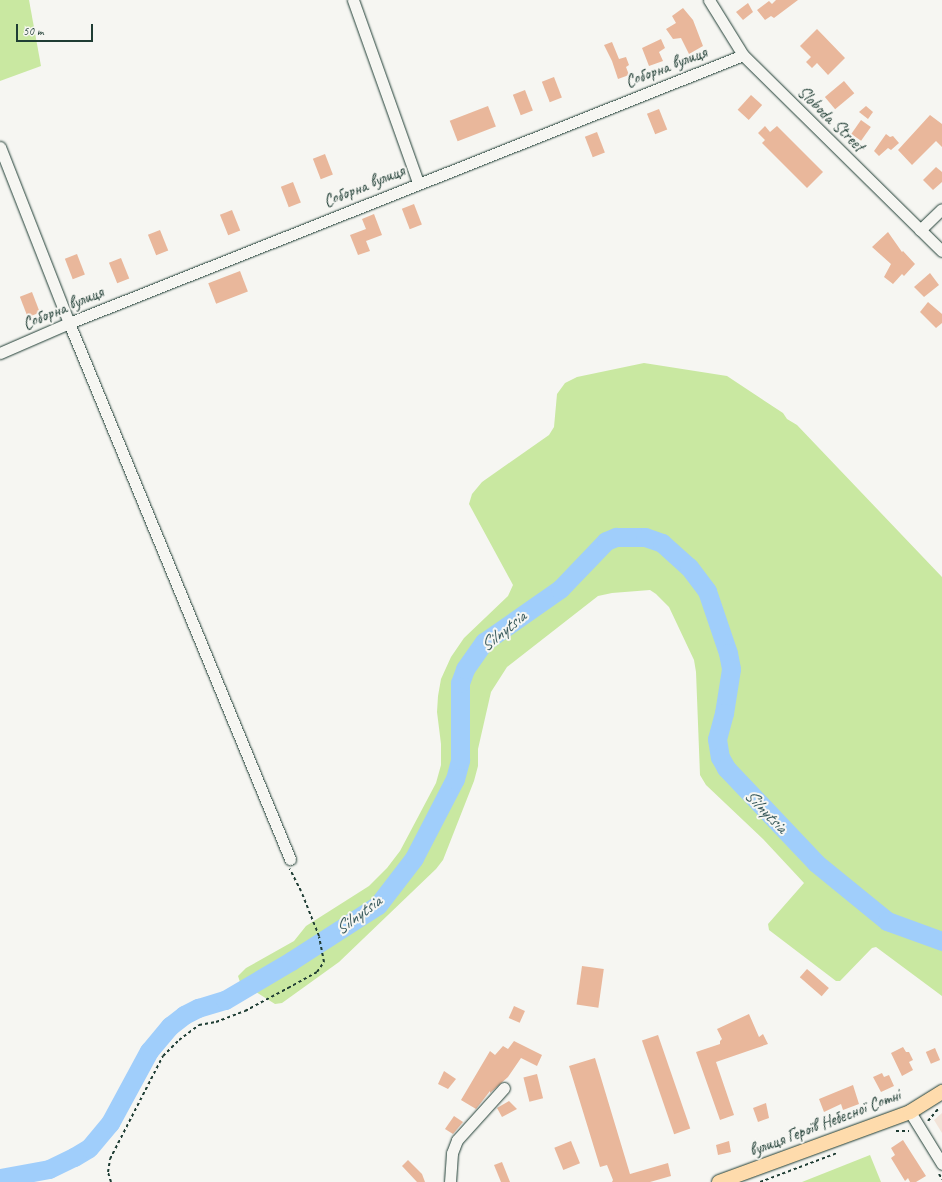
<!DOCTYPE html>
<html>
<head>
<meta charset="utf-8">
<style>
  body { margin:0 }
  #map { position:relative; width:942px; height:1182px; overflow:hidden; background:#f6f6f2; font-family:Caveat,sans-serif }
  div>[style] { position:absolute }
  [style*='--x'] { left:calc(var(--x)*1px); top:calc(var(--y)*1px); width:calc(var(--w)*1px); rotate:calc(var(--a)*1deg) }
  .built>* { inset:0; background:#f2e3d8 }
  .green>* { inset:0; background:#c9e8a1 }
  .river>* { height:19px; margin:-9.5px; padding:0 9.5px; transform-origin:9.5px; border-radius:9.5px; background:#a0cefb }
  .building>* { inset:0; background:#e9b79b; transform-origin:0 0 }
  .path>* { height:2px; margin-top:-1px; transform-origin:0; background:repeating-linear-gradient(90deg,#1f3d34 0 3px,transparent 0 6px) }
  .roads { filter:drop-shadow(0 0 1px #1f3d34) drop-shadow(0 0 1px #1f3d34) }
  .minor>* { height:11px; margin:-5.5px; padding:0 5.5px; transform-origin:5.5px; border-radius:5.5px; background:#f6f6f2 }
  .major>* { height:14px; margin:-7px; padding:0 7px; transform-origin:7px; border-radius:7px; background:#fedbac }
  span { translate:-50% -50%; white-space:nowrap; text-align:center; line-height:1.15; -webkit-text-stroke:4px #f6f6f2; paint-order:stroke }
  .street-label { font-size:17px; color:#1f3d34 }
  .water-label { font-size:18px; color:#395a5c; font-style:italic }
  .scale { position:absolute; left:16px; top:24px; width:77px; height:18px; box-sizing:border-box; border:2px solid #1f3d34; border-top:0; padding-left:5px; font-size:12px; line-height:14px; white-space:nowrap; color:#1f3d34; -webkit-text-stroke:3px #f6f6f2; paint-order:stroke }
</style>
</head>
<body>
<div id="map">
  <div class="built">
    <i style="clip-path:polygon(942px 1113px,942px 1133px,934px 1120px)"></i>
  </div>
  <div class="green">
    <i style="clip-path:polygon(0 0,29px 0,41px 66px,0 81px)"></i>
    <i style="clip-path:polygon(644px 363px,727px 376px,783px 413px,787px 419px,797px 425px,942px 577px,942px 996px,876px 947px,872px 948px,840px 981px,836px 981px,769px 930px,768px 924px,804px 883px,763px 839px,706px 785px,700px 775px,696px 672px,694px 660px,669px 607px,656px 594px,650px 590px,612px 593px,598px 596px,507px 667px,491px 692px,478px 749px,478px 766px,474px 781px,443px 860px,436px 869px,339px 962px,282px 1003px,275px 1004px,240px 982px,238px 976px,246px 968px,294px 941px,306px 926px,369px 886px,387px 868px,400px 851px,436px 783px,441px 765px,441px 744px,437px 712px,438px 696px,441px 679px,451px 657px,464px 638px,508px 596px,513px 585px,469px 504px,472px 494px,482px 482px,549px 435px,554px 427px,557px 394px,565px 383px,577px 377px)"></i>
    <i style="clip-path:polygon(870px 1155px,881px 1182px,802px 1182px)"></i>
  </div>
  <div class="river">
    <i style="--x:0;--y:1178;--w:50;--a:-10.4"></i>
    <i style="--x:49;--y:1169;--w:28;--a:-26"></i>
    <i style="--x:74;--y:1157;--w:17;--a:-31"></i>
    <i style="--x:89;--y:1148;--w:33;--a:-50"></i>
    <i style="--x:110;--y:1123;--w:82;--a:-61.6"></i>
    <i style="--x:149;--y:1051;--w:33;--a:-50"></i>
    <i style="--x:170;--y:1026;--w:18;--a:-38"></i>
    <i style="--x:184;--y:1015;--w:16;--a:-27"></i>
    <i style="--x:198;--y:1008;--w:28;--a:-17"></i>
    <i style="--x:225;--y:1000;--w:77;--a:-30.6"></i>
    <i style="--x:291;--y:961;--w:103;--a:-32.8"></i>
    <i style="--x:378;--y:905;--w:59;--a:-52.5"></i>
    <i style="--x:414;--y:858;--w:89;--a:-62.6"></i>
    <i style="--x:455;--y:779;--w:20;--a:-75"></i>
    <i style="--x:460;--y:760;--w:77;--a:-90"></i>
    <i style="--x:460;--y:683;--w:15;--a:-70"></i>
    <i style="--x:465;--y:669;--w:33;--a:-55"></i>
    <i style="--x:484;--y:642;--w:93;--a:-34.9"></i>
    <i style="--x:560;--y:589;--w:66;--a:-46.2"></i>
    <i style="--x:606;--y:541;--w:11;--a:-22"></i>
    <i style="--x:616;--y:537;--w:29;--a:0"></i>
    <i style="--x:645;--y:537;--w:18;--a:19"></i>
    <i style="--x:662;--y:543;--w:36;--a:42"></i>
    <i style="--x:689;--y:567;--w:30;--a:53"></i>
    <i style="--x:707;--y:591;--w:65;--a:71.3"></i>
    <i style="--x:728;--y:653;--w:16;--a:79"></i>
    <i style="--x:731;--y:669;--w:45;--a:99"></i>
    <i style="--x:724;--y:713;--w:27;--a:105"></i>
    <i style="--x:717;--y:739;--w:18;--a:81"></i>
    <i style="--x:720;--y:757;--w:13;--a:61"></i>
    <i style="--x:726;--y:768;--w:131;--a:46.5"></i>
    <i style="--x:816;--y:863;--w:92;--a:39.2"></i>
    <i style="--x:887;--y:921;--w:59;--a:20"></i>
  </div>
  <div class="building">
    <i style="clip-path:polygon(776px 0,798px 0,774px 18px,771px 16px,765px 20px,757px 10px,769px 1px,772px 4px)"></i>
    <i style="clip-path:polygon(748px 3px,753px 12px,743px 20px,736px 12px)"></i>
    <i style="clip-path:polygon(683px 8px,693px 20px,703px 46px,689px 54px,681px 38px,673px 39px,666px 29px,676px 23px,672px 16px)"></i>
    <i style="clip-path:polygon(817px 29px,845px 58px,828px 75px,817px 63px,812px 68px,806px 62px,811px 57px,800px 46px)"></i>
    <i style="clip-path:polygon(661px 39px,665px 48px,659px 52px,663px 61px,649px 66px,642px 48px)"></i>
    <i style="clip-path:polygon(612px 42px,619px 59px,626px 57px,629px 65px,626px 67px,629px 75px,618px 79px,612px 61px,604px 45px)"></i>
    <i style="left:554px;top:77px;width:22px;height:13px;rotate:69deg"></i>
    <i style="left:844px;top:81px;width:16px;height:25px;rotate:50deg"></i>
    <i style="left:525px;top:90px;width:22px;height:13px;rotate:69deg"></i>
    <i style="left:751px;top:95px;width:15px;height:20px;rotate:42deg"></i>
    <i style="left:488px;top:106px;width:22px;height:41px;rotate:69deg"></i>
    <i style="clip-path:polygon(866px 106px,873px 112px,868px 119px,859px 112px)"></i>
    <i style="left:659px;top:109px;width:22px;height:13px;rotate:68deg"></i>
    <i style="clip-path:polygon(930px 115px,942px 124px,942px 147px,936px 141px,912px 165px,898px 150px)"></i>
    <i style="left:861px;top:120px;width:12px;height:17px;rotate:35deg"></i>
    <i style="clip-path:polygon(765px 126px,770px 132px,777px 126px,823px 172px,807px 188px,762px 143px,765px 140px,758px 133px)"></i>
    <i style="left:597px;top:132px;width:22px;height:13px;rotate:69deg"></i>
    <i style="clip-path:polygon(886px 134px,890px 137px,893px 136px,899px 143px,891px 150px,888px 148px,879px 156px,874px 151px)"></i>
    <i style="left:325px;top:154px;width:22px;height:13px;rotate:69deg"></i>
    <i style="clip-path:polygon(936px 167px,942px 172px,942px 182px,933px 190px,923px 180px)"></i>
    <i style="left:293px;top:182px;width:22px;height:13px;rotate:69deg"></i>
    <i style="left:414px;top:204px;width:22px;height:13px;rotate:69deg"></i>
    <i style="left:232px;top:210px;width:22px;height:13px;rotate:68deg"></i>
    <i style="clip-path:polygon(374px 214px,382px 235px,366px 241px,370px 251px,358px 255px,350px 235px,366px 229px,362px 219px)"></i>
    <i style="left:160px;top:230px;width:22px;height:13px;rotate:68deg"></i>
    <i style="clip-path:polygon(888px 232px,902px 252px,903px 251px,915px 264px,904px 276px,902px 274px,893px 284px,884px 277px,891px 264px,872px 247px)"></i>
    <i style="left:77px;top:254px;width:22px;height:13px;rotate:69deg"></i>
    <i style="left:121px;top:258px;width:22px;height:13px;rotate:68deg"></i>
    <i style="left:240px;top:271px;width:22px;height:34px;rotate:69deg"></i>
    <i style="clip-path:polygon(930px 273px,939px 285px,924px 297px,914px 287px)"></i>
    <i style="left:32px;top:292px;width:22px;height:13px;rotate:69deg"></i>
    <i style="clip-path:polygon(928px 302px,942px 314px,942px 323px,936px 328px,920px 312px)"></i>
    <i style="left:582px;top:966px;width:22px;height:39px;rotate:8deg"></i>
    <i style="left:807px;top:969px;width:29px;height:11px;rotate:41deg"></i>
    <i style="left:514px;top:1006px;width:12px;height:13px;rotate:24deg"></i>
    <i style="clip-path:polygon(749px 1014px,759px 1037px,763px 1034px,768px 1044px,716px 1062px,734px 1115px,720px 1120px,696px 1052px,720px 1044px,720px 1041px,722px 1039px,717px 1029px)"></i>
    <i style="left:658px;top:1035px;width:99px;height:17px;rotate:71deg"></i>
    <i style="clip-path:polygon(514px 1041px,542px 1055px,537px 1066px,521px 1058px,508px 1077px,490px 1093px,490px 1091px,476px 1109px,461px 1100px,490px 1051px,495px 1055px,503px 1046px,508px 1049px)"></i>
    <i style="clip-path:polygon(903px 1047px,906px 1052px,909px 1052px,913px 1060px,909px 1062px,913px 1070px,902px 1076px,891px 1053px)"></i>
    <i style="left:935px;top:1048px;width:13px;height:10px;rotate:67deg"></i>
    <i style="clip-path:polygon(595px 1058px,630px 1174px,668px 1163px,671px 1176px,650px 1182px,612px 1182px,613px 1180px,607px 1165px,600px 1167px,569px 1066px)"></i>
    <i style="clip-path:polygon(444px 1071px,456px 1079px,448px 1089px,438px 1084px)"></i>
    <i style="clip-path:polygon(882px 1073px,884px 1077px,889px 1075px,894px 1086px,881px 1092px,873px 1077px)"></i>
    <i style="left:537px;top:1074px;width:25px;height:14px;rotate:76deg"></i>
    <i style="clip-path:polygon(853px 1085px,859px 1104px,843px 1110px,841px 1104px,824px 1112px,819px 1099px)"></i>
    <i style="clip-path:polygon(509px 1101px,517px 1109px,502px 1117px,497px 1108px)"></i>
    <i style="clip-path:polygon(766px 1103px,769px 1118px,758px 1122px,753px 1108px)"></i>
    <i style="clip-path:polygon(454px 1116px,463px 1122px,453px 1134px,445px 1129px)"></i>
    <i style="clip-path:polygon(903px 1140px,926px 1176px,916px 1182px,910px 1182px,908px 1178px,905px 1181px,891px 1158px,895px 1155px,891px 1148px)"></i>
    <i style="left:571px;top:1141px;width:24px;height:18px;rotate:68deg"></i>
    <i style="clip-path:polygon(729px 1141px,731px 1152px,718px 1155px,716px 1145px)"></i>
    <i style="clip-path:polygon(408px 1160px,422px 1174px,425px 1182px,417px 1182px,402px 1166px)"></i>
    <i style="clip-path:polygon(502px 1162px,510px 1182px,501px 1182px,494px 1165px)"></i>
  </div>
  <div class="path">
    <i style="--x:928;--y:1121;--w:16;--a:-50"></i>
    <i style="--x:896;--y:1131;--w:13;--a:0"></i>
    <i style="--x:939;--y:1174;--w:6;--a:59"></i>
    <i style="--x:111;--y:1182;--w:10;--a:-107"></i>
    <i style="--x:108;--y:1172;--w:13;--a:-81"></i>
    <i style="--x:110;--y:1159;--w:116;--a:-62.8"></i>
    <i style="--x:163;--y:1056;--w:23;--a:-45"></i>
    <i style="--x:179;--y:1040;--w:25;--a:-37"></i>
    <i style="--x:199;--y:1025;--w:17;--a:-10"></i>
    <i style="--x:216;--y:1022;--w:31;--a:-21"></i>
    <i style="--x:245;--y:1011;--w:49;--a:-28.1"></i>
    <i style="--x:288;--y:988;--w:33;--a:-29"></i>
    <i style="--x:317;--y:972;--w:12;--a:-55"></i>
    <i style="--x:324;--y:962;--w:26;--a:-101"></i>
    <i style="--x:319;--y:936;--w:48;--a:-111.8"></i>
    <i style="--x:301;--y:891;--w:25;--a:-117"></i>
    <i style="--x:760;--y:1182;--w:82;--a:-20.6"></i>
  </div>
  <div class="roads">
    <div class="minor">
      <i style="--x:353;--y:0;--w:194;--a:70.4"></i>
      <i style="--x:709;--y:0;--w:65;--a:58.3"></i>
      <i style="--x:743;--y:55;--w:279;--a:44.6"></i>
      <i style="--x:0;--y:147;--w:189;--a:68.6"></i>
      <i style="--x:69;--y:323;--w:580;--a:67.59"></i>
      <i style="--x:920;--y:230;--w:30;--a:-44"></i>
      <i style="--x:0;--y:353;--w:75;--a:-23.5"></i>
      <i style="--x:69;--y:323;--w:725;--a:-21.68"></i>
      <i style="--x:910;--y:1112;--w:61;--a:58.4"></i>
      <i style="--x:450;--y:1182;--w:29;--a:-86"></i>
      <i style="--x:452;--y:1153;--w:14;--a:-69"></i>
      <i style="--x:457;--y:1140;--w:70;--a:-47.9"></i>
    </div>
    <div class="major">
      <i style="--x:719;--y:1182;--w:203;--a:-20.1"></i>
      <i style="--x:910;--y:1112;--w:38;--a:-32"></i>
    </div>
  </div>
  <div class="street-label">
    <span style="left:666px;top:67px;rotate:-21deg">Соборна вулиця</span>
    <span style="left:831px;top:119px;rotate:44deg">Sloboda Street</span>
    <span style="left:364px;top:186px;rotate:-22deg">Соборна вулиця</span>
    <span style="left:63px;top:308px;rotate:-23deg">Соборна вулиця</span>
    <span style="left:825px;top:1123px;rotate:-21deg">вулиця Героїв Небесної Сотні</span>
  </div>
  <div class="water-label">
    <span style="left:503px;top:631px;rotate:-39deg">Silnytsia</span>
    <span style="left:766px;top:811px;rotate:46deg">Silnytsia</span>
    <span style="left:358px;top:915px;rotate:-37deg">Silnytsia</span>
  </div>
  <div class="scale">50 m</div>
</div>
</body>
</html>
